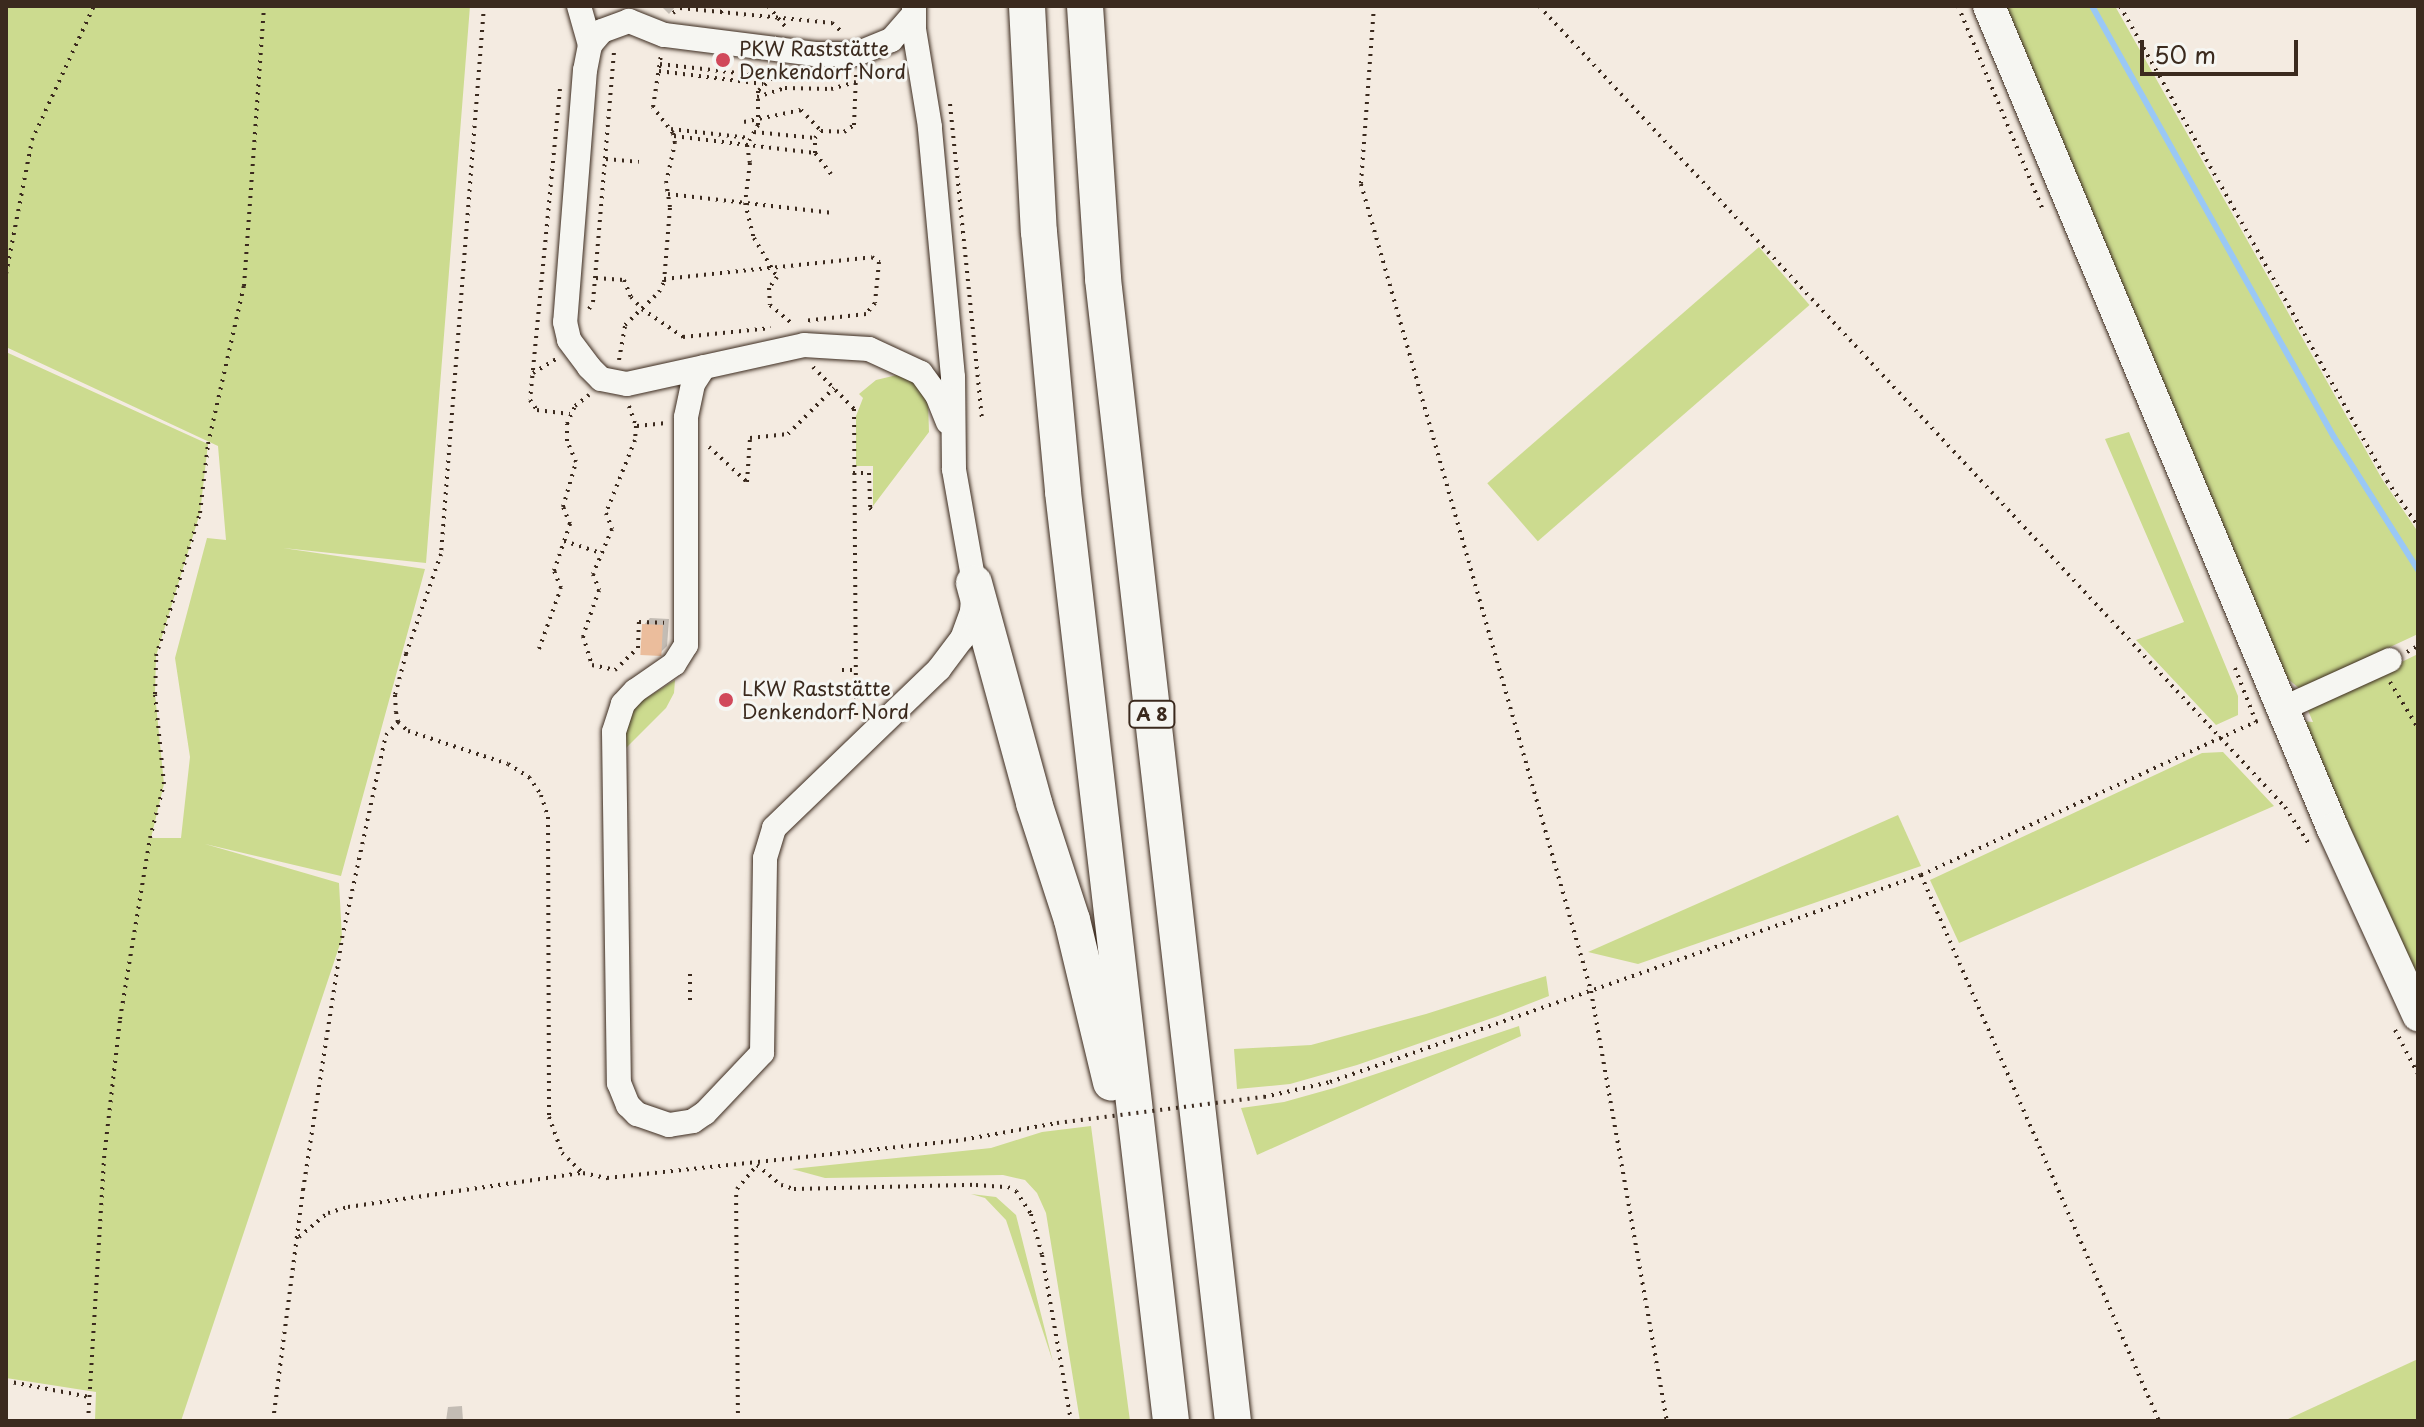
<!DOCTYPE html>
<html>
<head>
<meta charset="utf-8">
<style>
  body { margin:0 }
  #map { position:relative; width:2424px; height:1427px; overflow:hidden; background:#f4ebe1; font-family:"Playpen Sans",sans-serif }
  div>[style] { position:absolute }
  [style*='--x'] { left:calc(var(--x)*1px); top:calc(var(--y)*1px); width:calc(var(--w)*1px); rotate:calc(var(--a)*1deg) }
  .green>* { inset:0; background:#ccdb8f; transform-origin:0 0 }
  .shadow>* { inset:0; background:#0003 }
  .stream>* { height:6px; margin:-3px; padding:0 3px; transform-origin:3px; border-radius:3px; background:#9ac8f5 }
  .building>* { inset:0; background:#ebbd9c; transform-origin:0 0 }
  .path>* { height:4px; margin-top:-2px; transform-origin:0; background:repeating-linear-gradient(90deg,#3b2a1e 0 2px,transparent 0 8px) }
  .roads { filter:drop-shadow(0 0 2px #3b2a1e) drop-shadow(0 0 2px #3b2a1e) }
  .minor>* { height:24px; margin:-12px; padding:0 12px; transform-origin:12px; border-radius:12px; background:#f6f6f2 }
  .major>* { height:32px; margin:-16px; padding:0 16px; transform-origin:16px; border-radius:16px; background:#f6f6f2 }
  .highway>* { height:36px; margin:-18px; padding:0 18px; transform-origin:18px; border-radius:18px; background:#f6f6f2 }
  .path-bridge>* { height:4px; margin-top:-2px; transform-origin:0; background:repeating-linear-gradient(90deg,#3b2a1e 0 2px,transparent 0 8px) }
  .dots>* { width:22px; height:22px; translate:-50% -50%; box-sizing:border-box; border:4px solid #f6f6f2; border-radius:50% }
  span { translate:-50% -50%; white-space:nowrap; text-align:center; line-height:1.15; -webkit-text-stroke:6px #f6f6f2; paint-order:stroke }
  .shield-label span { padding:2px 6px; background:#f6f6f2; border:2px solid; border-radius:6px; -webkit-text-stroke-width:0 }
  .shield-label { font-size:18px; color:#3b2a1e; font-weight:700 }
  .poi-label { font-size:20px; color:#3b2a1e }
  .left { translate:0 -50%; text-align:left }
  .frame { position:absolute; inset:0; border:8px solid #3b2a1e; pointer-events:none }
  .scale { position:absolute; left:2140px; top:40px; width:158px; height:36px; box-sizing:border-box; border:4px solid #3b2a1e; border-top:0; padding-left:10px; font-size:24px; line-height:28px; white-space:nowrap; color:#3b2a1e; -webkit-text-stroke:6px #f6f6f2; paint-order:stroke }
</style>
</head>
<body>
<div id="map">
  <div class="green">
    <i style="clip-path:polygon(6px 6px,470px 6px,426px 563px,283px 548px,425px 569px,341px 876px,205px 844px,339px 883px,342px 938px,181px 1421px,95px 1421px,96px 1392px,6px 1378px,6px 352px,208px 444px,200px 513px,156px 656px,155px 694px,164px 784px,151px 838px,181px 838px,190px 757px,175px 658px,207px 538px,226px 540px,218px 446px,6px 347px)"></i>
    <i style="clip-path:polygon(2000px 6px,2115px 6px,2382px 479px,2418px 532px,2418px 634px,2300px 689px,2281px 673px)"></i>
    <i style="left:1759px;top:247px;width:77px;height:360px;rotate:49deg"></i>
    <i style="clip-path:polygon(897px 375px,909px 378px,923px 392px,928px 403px,929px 432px,873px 506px,873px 466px,856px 466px,856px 416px,863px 398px,859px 394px,876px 380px)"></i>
    <i style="clip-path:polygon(2129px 432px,2238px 696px,2238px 715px,2216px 725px,2136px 640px,2184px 622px,2105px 439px)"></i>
    <i style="clip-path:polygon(2418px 654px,2418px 984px,2301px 721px,2313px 722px,2307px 708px)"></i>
    <i style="clip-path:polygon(675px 680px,674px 693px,666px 708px,624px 750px,623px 729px,637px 704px)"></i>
    <i style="clip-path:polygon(2223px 752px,2274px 806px,1959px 943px,1930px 880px,2202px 753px)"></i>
    <i style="clip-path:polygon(1898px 815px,1921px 866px,1638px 964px,1588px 952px)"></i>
    <i style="clip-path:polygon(1546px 976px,1549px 996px,1498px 1016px,1357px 1065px,1290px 1084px,1237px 1089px,1234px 1049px,1311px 1045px,1426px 1014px)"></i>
    <i style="clip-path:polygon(1519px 1026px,1521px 1036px,1257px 1155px,1241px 1108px,1284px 1102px,1334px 1088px)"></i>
    <i style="clip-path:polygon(1091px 1126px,1130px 1421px,1080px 1421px,1046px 1213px,1037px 1193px,1025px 1180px,1003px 1175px,825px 1178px,792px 1169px,991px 1148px,1042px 1132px)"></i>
    <i style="clip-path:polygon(971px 1194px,996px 1197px,1016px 1215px,1053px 1362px,1006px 1220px,985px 1198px)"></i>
    <i style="clip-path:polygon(2418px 1359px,2418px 1421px,2284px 1421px)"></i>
  </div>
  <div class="shadow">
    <i style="clip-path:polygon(661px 6px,676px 6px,669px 14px)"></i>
    <i style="clip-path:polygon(650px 618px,669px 619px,667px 646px,660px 653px,644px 625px)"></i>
    <i style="clip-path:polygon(462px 1406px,463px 1421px,446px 1421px,448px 1407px)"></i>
  </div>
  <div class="stream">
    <i style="--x:2092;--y:6;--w:494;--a:60.7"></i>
    <i style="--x:2334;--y:437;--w:157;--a:57.7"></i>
  </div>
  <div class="building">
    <i style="left:642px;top:624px;width:21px;height:31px;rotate:3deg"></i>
  </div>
  <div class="path">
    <i style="--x:484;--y:6;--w:550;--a:94.49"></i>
    <i style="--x:441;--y:554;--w:106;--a:109.3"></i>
    <i style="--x:406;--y:654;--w:42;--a:105"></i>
    <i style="--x:395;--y:695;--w:17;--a:87"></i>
    <i style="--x:396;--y:712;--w:10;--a:79"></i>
    <i style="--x:398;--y:722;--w:13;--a:42"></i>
    <i style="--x:408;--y:731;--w:105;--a:18.3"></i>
    <i style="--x:508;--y:764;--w:25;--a:32"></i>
    <i style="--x:529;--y:777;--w:22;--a:56"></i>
    <i style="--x:541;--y:795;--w:23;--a:72"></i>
    <i style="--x:548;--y:817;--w:300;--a:89.8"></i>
    <i style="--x:549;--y:1117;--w:38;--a:70"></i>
    <i style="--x:562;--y:1153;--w:29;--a:44"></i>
    <i style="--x:583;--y:1173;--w:25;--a:12"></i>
    <i style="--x:607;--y:1178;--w:351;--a:-6.1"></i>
    <i style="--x:956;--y:1141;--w:103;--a:-10.1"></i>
    <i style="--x:768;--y:6;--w:30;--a:50"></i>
    <i style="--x:1374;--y:6;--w:178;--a:94.2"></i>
    <i style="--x:1361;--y:184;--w:839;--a:74.09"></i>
    <i style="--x:1591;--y:991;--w:437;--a:80"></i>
    <i style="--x:1539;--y:6;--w:1095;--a:47.04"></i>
    <i style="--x:2285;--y:807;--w:44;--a:57"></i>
    <i style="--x:1958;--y:6;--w:221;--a:67.4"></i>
    <i style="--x:2120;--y:6;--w:545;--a:60.66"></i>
    <i style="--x:2387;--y:481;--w:55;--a:55.4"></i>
    <i style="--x:721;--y:12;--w:8;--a:-45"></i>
    <i style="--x:673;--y:13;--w:9;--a:-36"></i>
    <i style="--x:680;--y:8;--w:153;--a:5.6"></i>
    <i style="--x:832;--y:23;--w:13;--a:42"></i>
    <i style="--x:660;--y:64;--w:113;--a:6.6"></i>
    <i style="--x:659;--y:71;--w:105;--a:7.1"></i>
    <i style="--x:778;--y:73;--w:27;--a:138"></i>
    <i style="--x:758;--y:91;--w:34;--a:90"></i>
    <i style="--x:758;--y:125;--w:23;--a:119"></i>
    <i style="--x:747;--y:145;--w:18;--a:81"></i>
    <i style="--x:750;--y:163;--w:40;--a:97.1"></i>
    <i style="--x:745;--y:203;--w:36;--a:76"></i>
    <i style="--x:754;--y:238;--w:45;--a:59.5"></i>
    <i style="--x:777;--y:277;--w:14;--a:126"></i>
    <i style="--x:769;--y:288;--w:17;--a:87"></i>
    <i style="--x:770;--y:305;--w:31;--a:40"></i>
    <i style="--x:560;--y:89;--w:312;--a:95.5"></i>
    <i style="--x:530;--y:400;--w:12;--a:55"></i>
    <i style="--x:537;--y:410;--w:33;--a:7"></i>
    <i style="--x:757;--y:97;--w:29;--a:-18"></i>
    <i style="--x:785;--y:88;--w:46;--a:1.2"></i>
    <i style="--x:831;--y:89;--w:26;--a:-16"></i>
    <i style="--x:950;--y:104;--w:315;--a:84.2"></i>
    <i style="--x:744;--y:122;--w:58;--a:-11.9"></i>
    <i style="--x:801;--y:110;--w:29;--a:46"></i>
    <i style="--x:671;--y:129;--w:79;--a:6.6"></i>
    <i style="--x:754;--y:132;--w:61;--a:5.6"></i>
    <i style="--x:674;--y:136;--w:142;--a:6.9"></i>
    <i style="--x:606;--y:159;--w:33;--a:5"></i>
    <i style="--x:831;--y:174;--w:26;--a:-127"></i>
    <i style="--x:815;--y:153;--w:15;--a:-90"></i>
    <i style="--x:815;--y:138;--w:9;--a:-49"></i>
    <i style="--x:821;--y:131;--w:23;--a:2"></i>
    <i style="--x:844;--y:132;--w:12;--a:-35"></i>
    <i style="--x:854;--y:125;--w:50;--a:-87.7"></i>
    <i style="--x:668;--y:194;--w:164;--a:6.6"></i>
    <i style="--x:6;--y:274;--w:136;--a:-79"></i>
    <i style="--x:32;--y:140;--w:148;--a:-65.2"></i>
    <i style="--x:596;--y:278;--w:28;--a:4"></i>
    <i style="--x:624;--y:280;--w:18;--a:68"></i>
    <i style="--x:631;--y:297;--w:16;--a:47"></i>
    <i style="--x:642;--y:309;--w:50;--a:34.3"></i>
    <i style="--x:683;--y:337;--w:88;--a:-5.8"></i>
    <i style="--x:664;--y:279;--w:209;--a:-6"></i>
    <i style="--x:872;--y:257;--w:9;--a:36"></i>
    <i style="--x:879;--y:262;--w:41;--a:95.6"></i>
    <i style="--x:875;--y:303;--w:14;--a:129"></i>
    <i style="--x:866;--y:314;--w:63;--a:173.7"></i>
    <i style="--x:589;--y:309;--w:8;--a:-60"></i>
    <i style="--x:593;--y:302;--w:251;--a:-85.2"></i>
    <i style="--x:619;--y:360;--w:36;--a:-80"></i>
    <i style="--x:625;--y:325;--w:47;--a:-44.1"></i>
    <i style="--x:659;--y:292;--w:11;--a:-63"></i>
    <i style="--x:664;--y:282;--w:75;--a:-85.4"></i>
    <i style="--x:670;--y:207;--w:24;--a:-99"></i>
    <i style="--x:666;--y:183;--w:41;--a:-77.3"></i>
    <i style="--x:675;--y:143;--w:10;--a:-101"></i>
    <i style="--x:673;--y:133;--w:33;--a:-128"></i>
    <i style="--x:653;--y:107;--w:53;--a:-81.3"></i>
    <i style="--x:813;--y:367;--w:59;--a:45.7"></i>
    <i style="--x:854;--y:409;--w:308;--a:89.6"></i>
    <i style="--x:533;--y:373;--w:29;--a:-31"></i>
    <i style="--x:629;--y:406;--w:21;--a:71"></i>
    <i style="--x:636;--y:426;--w:14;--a:94"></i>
    <i style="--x:635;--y:440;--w:79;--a:111.7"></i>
    <i style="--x:606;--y:513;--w:17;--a:69"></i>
    <i style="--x:612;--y:529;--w:49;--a:112.9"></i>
    <i style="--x:593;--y:574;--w:17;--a:69"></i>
    <i style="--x:599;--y:590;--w:49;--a:109.2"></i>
    <i style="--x:583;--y:636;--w:30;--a:73"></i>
    <i style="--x:592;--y:665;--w:24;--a:12"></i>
    <i style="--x:615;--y:670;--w:32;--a:-44"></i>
    <i style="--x:638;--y:648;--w:26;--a:-88"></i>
    <i style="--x:639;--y:622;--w:25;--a:2"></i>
    <i style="--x:637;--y:426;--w:27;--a:-6"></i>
    <i style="--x:709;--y:447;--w:52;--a:42.6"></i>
    <i style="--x:747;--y:482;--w:44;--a:-86.1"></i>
    <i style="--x:750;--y:438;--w:38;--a:-6"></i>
    <i style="--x:788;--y:434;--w:65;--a:-45"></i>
    <i style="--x:853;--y:473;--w:16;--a:0"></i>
    <i style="--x:869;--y:473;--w:35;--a:88"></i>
    <i style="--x:870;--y:508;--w:7;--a:45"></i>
    <i style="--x:564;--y:541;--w:40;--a:18"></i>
    <i style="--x:539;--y:649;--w:65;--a:-70.2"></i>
    <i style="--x:561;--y:588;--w:18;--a:-112"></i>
    <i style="--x:554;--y:571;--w:50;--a:-71.2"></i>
    <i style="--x:570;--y:524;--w:18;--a:-112"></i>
    <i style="--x:563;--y:507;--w:47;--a:-73.9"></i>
    <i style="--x:576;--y:462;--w:23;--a:-113"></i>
    <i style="--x:567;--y:441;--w:17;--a:-90"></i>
    <i style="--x:567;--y:424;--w:20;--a:-66"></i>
    <i style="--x:575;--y:406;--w:18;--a:-38"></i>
    <i style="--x:2407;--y:652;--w:13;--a:-29"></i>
    <i style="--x:2235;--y:668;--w:58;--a:68.7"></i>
    <i style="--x:842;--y:670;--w:13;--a:0"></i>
    <i style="--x:2390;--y:682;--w:54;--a:58.7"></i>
    <i style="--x:1921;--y:875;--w:596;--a:66.45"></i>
    <i style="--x:690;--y:974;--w:27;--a:90"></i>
    <i style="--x:2395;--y:1030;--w:50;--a:62.4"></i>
    <i style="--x:1264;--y:1097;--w:68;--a:-12.8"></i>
    <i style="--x:1330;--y:1082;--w:626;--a:-19.3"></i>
    <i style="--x:1921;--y:875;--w:372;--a:-24.6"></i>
    <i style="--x:757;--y:1165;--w:31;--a:40"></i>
    <i style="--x:781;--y:1185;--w:14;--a:17"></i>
    <i style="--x:794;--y:1189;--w:182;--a:-1.3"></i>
    <i style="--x:976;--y:1185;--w:32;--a:4"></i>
    <i style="--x:1008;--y:1187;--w:9;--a:27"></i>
    <i style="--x:1016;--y:1191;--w:27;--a:57"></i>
    <i style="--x:1031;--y:1214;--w:42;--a:75"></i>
    <i style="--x:1042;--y:1255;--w:169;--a:80.1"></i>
    <i style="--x:299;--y:1237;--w:38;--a:-40"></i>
    <i style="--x:328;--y:1213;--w:21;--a:-17"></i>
    <i style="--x:348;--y:1207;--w:235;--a:-8.3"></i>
    <i style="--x:6;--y:1381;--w:85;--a:10.9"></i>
    <i style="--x:88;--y:1421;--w:263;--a:-86.5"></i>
    <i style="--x:104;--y:1158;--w:140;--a:-83.4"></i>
    <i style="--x:120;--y:1019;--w:183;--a:-80.6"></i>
    <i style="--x:150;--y:838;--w:56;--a:-75.5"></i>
    <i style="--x:164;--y:784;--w:90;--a:-95.7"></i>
    <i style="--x:155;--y:694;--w:38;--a:-88"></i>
    <i style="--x:156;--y:656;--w:150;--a:-72.9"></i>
    <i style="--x:200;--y:513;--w:69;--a:-83.4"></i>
    <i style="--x:208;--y:444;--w:162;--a:-77.2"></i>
    <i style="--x:244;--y:286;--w:281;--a:-85.9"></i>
    <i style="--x:273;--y:1421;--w:233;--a:-82.6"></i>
    <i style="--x:303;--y:1190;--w:255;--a:-81.2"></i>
    <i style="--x:342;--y:938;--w:208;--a:-77.8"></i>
    <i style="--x:386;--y:735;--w:18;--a:-47"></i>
    <i style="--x:738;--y:1421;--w:224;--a:-90.5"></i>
    <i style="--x:736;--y:1197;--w:8;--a:-83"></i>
    <i style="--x:737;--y:1189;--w:31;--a:-50"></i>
  </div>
  <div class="roads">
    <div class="minor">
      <i style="--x:579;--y:6;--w:41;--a:74.2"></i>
      <i style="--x:913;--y:15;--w:33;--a:131"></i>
      <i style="--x:891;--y:40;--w:37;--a:158"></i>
      <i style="--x:857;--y:54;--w:42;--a:180"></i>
      <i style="--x:815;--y:54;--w:152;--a:-172.8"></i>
      <i style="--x:664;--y:35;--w:38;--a:-158"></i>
      <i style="--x:629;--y:21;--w:29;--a:160"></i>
      <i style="--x:602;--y:31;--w:18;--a:131"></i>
      <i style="--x:590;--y:45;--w:25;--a:101"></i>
      <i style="--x:585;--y:70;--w:253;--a:94.5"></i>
      <i style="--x:565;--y:322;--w:18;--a:77"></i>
      <i style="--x:569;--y:340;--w:34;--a:53"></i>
      <i style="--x:589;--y:367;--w:17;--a:45"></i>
      <i style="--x:601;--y:379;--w:26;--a:11"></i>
      <i style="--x:627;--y:384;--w:181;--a:-12.4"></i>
      <i style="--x:804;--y:345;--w:65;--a:3.5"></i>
      <i style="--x:869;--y:349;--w:57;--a:24.8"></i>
      <i style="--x:921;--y:373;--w:27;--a:54"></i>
      <i style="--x:937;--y:395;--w:29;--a:68"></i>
      <i style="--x:704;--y:367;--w:20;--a:123"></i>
      <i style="--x:693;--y:384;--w:34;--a:102"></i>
      <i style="--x:686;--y:417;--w:228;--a:90"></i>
      <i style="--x:686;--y:645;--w:22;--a:122"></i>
      <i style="--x:674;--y:664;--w:47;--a:145.3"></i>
      <i style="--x:635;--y:691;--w:18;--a:133"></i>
      <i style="--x:623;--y:704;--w:29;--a:108"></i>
      <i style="--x:614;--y:732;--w:351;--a:89.2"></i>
      <i style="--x:619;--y:1083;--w:24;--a:68"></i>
      <i style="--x:628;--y:1105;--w:13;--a:45"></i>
      <i style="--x:637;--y:1114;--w:34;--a:19"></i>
      <i style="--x:669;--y:1125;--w:24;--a:-9"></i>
      <i style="--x:693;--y:1121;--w:14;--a:-34"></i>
      <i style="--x:705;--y:1113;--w:83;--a:-46.5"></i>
      <i style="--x:762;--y:1053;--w:195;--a:-89.1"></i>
      <i style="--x:765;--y:858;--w:31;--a:-73"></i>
      <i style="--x:774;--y:828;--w:229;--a:-43.9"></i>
      <i style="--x:939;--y:669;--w:38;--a:-53"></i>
      <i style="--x:962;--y:639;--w:29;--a:-70"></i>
      <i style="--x:972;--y:612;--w:29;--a:-86"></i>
      <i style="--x:974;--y:583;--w:116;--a:-100"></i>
      <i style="--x:954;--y:469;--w:92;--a:-90.6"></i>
      <i style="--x:953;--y:377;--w:251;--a:-95.3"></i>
      <i style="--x:930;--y:127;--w:99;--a:-99.3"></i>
      <i style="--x:914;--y:29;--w:23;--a:-90"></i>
      <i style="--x:2284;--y:708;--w:116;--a:-24.4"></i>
    </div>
    <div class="major">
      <i style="--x:1989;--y:6;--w:892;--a:67.32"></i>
      <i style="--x:2333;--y:829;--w:205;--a:65.4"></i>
    </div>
    <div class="highway">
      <i style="--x:1027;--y:6;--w:226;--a:87"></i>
      <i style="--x:1039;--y:232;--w:261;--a:84.7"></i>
      <i style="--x:1063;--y:492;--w:935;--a:83.37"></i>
      <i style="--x:1085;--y:6;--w:274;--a:86.2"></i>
      <i style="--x:1103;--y:279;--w:1149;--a:83.51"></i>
      <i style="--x:974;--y:583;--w:228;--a:74.7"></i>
      <i style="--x:1034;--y:803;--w:123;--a:72"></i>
      <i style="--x:1072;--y:920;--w:167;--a:76.5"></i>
    </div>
  </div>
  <div class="path-bridge">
    <i style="--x:1057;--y:1123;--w:209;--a:-7.2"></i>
  </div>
  <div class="dots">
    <i style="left:723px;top:60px;background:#d1495b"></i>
    <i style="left:726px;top:700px;background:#d1495b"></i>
  </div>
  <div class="shield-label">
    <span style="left:1152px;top:714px">A 8</span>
  </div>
  <div class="poi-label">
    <span class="left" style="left:739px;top:60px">PKW Raststätte<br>Denkendorf Nord</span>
    <span class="left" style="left:742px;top:700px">LKW Raststätte<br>Denkendorf Nord</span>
  </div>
  <div class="frame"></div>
  <div class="scale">50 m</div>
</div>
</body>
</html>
